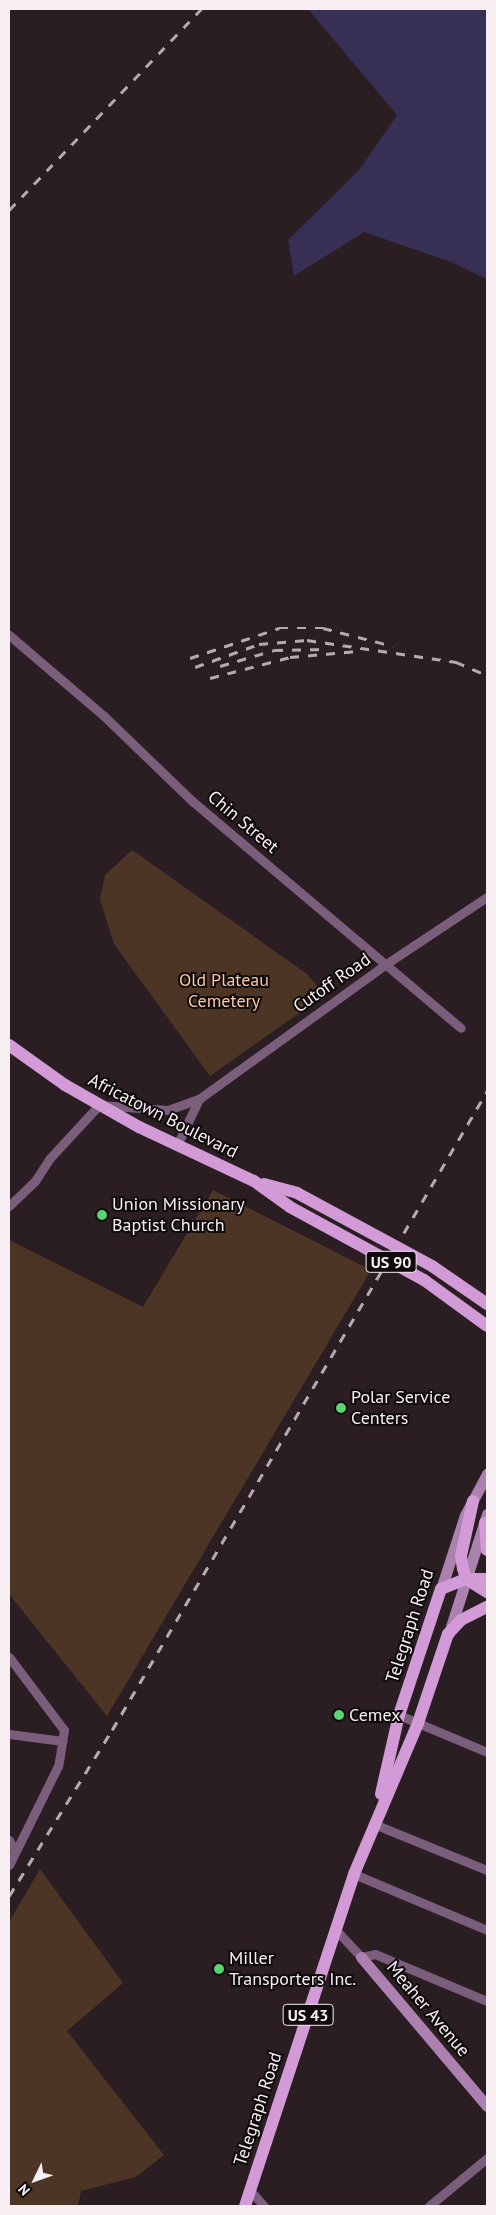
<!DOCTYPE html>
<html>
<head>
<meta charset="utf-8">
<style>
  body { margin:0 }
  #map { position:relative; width:496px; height:2215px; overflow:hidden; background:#2a1e23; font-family:"PT Sans",sans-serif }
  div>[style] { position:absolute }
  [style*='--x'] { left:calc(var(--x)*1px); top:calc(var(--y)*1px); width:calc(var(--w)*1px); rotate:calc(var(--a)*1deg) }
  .green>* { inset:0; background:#4c3524 }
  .water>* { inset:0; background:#382f55 }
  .street>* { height:9px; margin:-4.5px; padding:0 4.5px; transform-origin:4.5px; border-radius:4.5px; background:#7a5e7c }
  .secondary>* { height:11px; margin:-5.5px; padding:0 5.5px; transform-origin:5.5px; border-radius:5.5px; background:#ac80af }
  .primary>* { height:12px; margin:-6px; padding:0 6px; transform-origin:6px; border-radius:6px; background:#d29ad7 }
  .rail>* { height:2.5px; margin-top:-1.25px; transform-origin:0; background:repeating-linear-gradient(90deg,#b5abaf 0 9px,transparent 0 18px) }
  .primary-bridge>* { height:12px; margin:-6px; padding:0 6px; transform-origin:6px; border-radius:6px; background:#d29ad7 }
  .dots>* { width:14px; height:14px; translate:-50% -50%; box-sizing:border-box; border:2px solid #0f0a0c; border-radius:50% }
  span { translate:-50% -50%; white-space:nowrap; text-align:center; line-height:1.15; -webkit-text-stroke:4px #0f0a0c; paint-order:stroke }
  .shield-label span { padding:1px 4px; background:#0f0a0c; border:1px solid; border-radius:4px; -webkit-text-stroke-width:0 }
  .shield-label { font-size:16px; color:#f8eff2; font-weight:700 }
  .street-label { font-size:18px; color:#f8eff2 }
  .park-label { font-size:18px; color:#fcc8a4 }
  .poi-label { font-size:18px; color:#f8eff2 }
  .left { translate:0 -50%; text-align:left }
  .frame { position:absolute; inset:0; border:10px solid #f8eff2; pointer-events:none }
  .north { position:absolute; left:10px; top:2155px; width:50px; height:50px; -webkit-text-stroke:4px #0f0a0c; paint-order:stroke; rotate:228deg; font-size:14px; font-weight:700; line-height:20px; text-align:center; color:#f8eff2 }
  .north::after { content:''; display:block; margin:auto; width:18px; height:22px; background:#f8eff2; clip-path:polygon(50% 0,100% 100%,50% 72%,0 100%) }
</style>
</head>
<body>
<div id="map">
  <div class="green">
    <i style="clip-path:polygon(132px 850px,307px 974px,325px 995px,210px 1076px,114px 944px,100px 899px,105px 875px)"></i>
    <i style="clip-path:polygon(213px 1190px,371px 1270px,107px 1716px,9px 1594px,9px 1240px,143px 1307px)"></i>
    <i style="clip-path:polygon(40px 1869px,123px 1983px,67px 2031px,164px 2155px,136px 2177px,81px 2191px,78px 2206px,9px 2206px,9px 1922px)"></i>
  </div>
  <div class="water">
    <i style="clip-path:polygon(308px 9px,487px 9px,487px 279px,451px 262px,364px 232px,294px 276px,288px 240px,360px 169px,397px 115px)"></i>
  </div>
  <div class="street">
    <i style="--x:9;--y:635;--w:125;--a:40.5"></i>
    <i style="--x:104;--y:716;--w:121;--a:44"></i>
    <i style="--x:191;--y:800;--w:353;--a:40.2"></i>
    <i style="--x:177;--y:1145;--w:51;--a:-64.4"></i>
    <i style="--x:9;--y:1206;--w:36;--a:-44"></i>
    <i style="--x:35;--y:1181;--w:27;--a:-57"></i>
    <i style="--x:50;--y:1158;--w:72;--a:-47.2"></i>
    <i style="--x:99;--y:1105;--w:69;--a:4.1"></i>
    <i style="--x:168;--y:1110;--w:33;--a:-20"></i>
    <i style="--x:199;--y:1099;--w:231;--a:-35.8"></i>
    <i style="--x:386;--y:964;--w:121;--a:-33.6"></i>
    <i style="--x:9;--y:1657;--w:91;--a:53"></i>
    <i style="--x:64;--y:1730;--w:36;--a:99"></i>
    <i style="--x:58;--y:1766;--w:110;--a:116.3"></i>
    <i style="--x:399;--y:1715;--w:95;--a:22.8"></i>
    <i style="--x:9;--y:1734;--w:54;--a:7.4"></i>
    <i style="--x:374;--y:1824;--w:122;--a:22.2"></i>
    <i style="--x:9;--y:1840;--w:13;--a:63"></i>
    <i style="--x:354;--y:1874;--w:144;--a:22.8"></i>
    <i style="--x:336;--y:1930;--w:37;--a:47"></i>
    <i style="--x:361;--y:1957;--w:14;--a:-12"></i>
    <i style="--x:375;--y:1954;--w:121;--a:22.8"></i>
    <i style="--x:250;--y:2190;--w:21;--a:49"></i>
    <i style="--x:429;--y:2206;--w:75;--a:-39.6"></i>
  </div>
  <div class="secondary">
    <i style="--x:441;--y:1589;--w:78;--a:-72"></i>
    <i style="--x:465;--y:1515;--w:47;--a:-61.8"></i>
    <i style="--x:449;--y:1633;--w:125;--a:-72.3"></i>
    <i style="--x:361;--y:1957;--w:195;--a:49.8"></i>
  </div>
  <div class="primary">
    <i style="--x:9;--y:1045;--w:69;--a:35.5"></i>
    <i style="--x:65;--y:1085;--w:85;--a:29.6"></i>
    <i style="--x:139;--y:1127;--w:127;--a:25.2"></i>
    <i style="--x:254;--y:1181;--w:44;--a:35.8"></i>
    <i style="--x:264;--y:1184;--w:34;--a:15"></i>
    <i style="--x:473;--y:1501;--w:56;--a:102.3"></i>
    <i style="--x:461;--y:1556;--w:12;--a:81"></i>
    <i style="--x:463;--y:1568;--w:11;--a:75"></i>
    <i style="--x:466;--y:1579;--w:25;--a:32"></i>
    <i style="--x:485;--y:1523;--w:27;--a:86"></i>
    <i style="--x:381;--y:1794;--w:81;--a:-77.2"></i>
    <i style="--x:399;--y:1715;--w:133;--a:-71.6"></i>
    <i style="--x:441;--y:1589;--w:27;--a:-22"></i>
    <i style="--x:466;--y:1579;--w:21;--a:0"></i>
    <i style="--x:245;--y:2206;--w:349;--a:-71.8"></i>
    <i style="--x:354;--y:1874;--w:164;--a:-67"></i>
    <i style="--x:418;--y:1723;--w:94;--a:-71.4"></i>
    <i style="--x:448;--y:1634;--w:19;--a:-47"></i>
    <i style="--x:461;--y:1620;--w:29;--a:-27"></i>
  </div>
  <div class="rail">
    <i style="--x:9;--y:210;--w:278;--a:-46.3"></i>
    <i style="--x:190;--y:658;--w:94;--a:-18.6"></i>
    <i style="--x:279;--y:628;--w:44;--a:0"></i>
    <i style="--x:323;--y:628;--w:72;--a:14.4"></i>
    <i style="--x:220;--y:666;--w:56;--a:-16.5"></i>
    <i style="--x:274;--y:650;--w:54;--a:-1.1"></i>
    <i style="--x:195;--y:667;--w:68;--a:-19.8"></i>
    <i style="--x:259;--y:644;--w:48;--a:-4.8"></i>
    <i style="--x:307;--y:640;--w:151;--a:8.4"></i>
    <i style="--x:456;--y:662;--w:34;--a:23"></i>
    <i style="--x:210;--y:678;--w:83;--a:-14.7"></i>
    <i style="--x:290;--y:657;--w:68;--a:-5"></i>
    <i style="--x:9;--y:1896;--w:195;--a:-58.2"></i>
    <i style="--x:112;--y:1730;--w:741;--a:-59.59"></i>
  </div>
  <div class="primary-bridge">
    <i style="--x:297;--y:1193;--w:153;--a:28.4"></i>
    <i style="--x:432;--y:1266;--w:67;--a:34.6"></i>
    <i style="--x:290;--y:1207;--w:153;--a:28.6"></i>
    <i style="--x:424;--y:1280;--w:78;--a:36.1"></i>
  </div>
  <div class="dots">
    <i style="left:102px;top:1215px;background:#57d570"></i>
    <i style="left:341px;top:1408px;background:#57d570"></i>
    <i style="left:339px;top:1715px;background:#57d570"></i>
    <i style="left:219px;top:1969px;background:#57d570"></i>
  </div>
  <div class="shield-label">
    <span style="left:391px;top:1262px">US 90</span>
    <span style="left:308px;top:2015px">US 43</span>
  </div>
  <div class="street-label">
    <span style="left:243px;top:822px;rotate:40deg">Chin Street</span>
    <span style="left:332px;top:983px;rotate:-35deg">Cutoff Road</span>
    <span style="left:163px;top:1116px;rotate:27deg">Africatown Boulevard</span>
    <span style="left:410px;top:1626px;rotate:-72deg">Telegraph Road</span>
    <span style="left:428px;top:2009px;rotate:50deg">Meaher Avenue</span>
    <span style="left:258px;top:2109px;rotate:-72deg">Telegraph Road</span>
  </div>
  <div class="park-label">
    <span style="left:224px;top:991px">Old Plateau<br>Cemetery</span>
  </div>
  <div class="poi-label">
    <span class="left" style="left:112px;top:1215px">Union Missionary<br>Baptist Church</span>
    <span class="left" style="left:351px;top:1408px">Polar Service<br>Centers</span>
    <span class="left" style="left:349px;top:1715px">Cemex</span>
    <span class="left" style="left:229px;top:1969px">Miller<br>Transporters Inc.</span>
  </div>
  <div class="frame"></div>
  <div class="north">N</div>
</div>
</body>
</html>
